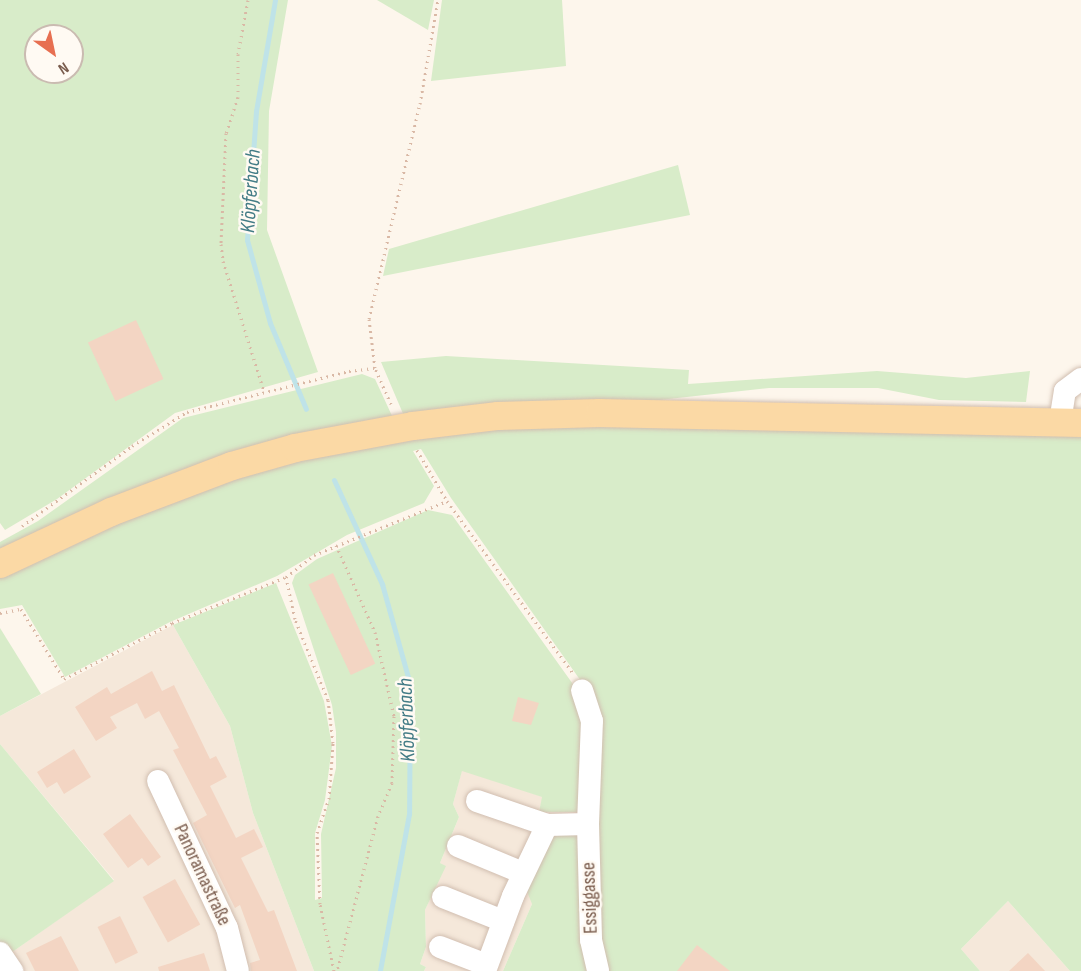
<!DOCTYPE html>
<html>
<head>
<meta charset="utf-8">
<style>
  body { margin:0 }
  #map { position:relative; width:1081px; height:971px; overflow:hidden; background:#fdf6ec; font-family:"Sofia Sans Condensed",sans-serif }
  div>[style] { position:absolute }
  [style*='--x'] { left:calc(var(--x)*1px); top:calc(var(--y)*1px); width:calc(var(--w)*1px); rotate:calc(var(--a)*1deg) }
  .residential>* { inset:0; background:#f5e8da }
  .green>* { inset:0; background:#d8ecc9 }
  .stream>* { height:5px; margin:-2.5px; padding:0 2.5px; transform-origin:2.5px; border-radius:2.5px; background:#bfe3e8 }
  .building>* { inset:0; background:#f3d5c3; transform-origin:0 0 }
  .path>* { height:3px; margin-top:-1.5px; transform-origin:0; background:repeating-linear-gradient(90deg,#d9b8a5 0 1.5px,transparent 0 6px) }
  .roads { filter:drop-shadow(0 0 2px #d1beb0) drop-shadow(0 0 2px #d1beb0) }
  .minor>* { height:22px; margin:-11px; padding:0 11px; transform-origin:11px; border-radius:11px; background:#fff }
  .major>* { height:28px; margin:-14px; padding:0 14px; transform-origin:14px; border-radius:14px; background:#fbd9a5 }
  span { translate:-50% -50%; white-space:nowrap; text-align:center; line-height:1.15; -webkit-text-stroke:5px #fffaf3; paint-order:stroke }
  .street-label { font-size:20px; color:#7a5c4d }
  .water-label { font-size:21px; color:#437c86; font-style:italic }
  .north { position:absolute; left:24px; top:24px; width:60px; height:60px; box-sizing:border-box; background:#fffaf3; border:2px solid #cabbb1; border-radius:50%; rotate:147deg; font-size:16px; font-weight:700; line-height:24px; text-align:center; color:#7a5c4d }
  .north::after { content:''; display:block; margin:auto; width:21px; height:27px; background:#e76f51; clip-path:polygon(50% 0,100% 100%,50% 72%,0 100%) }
</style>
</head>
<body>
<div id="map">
  <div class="residential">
    <i style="clip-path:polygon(173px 625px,230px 726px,253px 813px,314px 971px,0 971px,8px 955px,114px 880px,0 744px,0 716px)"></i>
    <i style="clip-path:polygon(462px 770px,543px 797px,539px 811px,582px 812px,532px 904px,503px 971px,424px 971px,426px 967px,420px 964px,426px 947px,425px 910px,445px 866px,440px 863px,459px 817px,453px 804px)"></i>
    <i style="clip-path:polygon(1008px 901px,1070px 971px,980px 971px,961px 949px)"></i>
  </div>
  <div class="green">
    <i style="clip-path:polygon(evenodd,0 0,288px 0,269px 111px,267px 230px,318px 372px,175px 413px,57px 499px,5px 530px,0 523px,0 0,36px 36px,72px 36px,72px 72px,36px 72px,36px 36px)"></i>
    <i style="clip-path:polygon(377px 0,434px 0,428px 30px)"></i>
    <i style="clip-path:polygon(442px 0,562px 0,566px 66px,431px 81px)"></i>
    <i style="clip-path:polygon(678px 165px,690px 215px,383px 276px,389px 249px)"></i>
    <i style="clip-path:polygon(446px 356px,689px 370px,688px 384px,877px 371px,966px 378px,1030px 371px,1026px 402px,939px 400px,878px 388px,769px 388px,641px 402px,404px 416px,381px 362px)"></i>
    <i style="clip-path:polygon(362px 374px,375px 379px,393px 418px,0 551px,0 542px,38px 521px,183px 418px)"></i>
    <i style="clip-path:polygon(525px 424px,1081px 436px,1081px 971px,1070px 971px,1008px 901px,961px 949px,980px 971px,606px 971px,600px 946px,588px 691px,451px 498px,421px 449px,413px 451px,434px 486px,424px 503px,347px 535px,277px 576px,170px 622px,65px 677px,22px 605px,0 609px,0 576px,201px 486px,358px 445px)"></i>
    <i style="clip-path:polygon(428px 510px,452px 515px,575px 687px,588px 722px,582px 812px,539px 812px,542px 797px,462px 771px,453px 804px,459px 817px,440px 863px,446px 866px,425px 910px,426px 947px,420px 964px,426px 967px,424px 971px,314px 971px,253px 813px,230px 726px,173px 625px,276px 583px,324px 701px,332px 746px,325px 800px,315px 833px,315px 900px,322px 898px,321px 834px,336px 768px,336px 732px,332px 705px,292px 583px,295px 575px,317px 559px)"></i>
    <i style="clip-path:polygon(0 628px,41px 694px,0 716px)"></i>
    <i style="clip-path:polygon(0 744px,114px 881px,8px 955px,0 943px)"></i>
    <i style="clip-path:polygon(552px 835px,578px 835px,591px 971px,503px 971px,532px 904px,526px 889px)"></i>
  </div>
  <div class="stream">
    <i style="--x:275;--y:0;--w:113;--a:99.7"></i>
    <i style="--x:256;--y:111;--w:129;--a:94"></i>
    <i style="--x:247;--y:240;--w:86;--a:74.5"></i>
    <i style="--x:270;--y:323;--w:93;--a:67.3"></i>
    <i style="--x:334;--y:480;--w:115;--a:65.2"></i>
    <i style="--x:382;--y:584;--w:104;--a:74.4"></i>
    <i style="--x:410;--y:684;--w:130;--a:90.4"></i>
    <i style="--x:409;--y:814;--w:160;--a:100.5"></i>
  </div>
  <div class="building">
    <i style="left:136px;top:320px;width:65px;height:53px;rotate:65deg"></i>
    <i style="left:333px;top:573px;width:100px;height:27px;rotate:65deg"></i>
    <i style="clip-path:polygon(152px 671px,162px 691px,174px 685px,210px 759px,216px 756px,227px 777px,210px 786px,236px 838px,254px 829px,263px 847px,241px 858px,268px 912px,274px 910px,297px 971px,251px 971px,250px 963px,260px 960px,240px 905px,235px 908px,193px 823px,207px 815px,173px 750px,179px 748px,159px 711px,145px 719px,137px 703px,110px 717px,117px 728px,96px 741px,75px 707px,107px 687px,111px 694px)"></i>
    <i style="clip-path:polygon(518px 697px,539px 703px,531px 725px,512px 721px)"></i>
    <i style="clip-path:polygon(74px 749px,91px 777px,64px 794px,57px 782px,47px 788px,37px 772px)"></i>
    <i style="clip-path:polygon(130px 814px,161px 857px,148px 866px,142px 858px,128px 868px,103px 834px)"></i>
    <i style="left:175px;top:879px;width:52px;height:37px;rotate:61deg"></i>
    <i style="left:120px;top:916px;width:41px;height:25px;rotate:64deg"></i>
    <i style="clip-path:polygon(61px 936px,79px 971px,35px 971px,26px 953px)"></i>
    <i style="clip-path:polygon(697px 945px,730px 971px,677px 971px)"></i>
    <i style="clip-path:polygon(204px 953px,210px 971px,159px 971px,158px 967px)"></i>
    <i style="clip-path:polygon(1028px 953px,1045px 971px,1009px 971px)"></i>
  </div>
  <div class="path">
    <i style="--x:248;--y:0;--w:55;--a:100.5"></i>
    <i style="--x:238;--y:54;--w:43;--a:90"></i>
    <i style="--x:238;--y:97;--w:38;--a:108"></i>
    <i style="--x:226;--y:133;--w:111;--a:92.6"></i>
    <i style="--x:221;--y:244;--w:17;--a:83"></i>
    <i style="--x:223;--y:261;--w:136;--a:72.5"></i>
    <i style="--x:391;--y:404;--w:39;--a:-114"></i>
    <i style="--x:375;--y:368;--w:49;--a:-97"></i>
    <i style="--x:369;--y:319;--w:221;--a:-76.7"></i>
    <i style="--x:420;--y:104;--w:106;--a:-80.2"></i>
    <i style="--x:417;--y:450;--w:59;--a:59.5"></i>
    <i style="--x:447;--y:501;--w:213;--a:53.8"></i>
    <i style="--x:22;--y:526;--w:136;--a:-36"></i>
    <i style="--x:132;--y:446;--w:65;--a:-31.7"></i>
    <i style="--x:187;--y:412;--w:167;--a:-14.2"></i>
    <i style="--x:349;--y:371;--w:26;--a:-7"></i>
    <i style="--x:336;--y:545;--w:95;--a:65.9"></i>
    <i style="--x:375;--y:632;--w:86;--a:77.3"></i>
    <i style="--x:394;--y:716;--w:67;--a:91.7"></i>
    <i style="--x:392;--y:783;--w:36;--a:113"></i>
    <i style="--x:378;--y:816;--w:160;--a:104.8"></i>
    <i style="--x:0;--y:613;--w:21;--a:-11"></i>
    <i style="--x:21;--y:609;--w:82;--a:58.4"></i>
    <i style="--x:64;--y:679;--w:122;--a:-27.4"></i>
    <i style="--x:172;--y:623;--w:123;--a:-22"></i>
    <i style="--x:334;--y:971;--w:68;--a:-101.8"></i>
    <i style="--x:320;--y:904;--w:71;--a:-92.4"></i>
    <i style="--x:317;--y:833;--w:36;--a:-71"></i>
    <i style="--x:329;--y:799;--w:56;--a:-85.9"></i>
    <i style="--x:333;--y:743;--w:43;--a:-96.6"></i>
    <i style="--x:328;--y:700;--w:87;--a:-112.2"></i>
    <i style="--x:295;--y:619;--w:43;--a:-102.1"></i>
    <i style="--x:286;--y:577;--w:36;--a:-38"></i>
    <i style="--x:314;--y:555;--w:144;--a:-22.1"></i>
  </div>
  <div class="roads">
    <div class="minor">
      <i style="--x:1060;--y:422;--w:31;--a:-81"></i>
      <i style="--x:1065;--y:391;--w:20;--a:-37"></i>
      <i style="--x:158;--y:781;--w:162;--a:64.9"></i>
      <i style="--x:227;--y:928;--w:44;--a:75.7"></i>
      <i style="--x:477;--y:801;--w:74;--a:18.9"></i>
      <i style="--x:588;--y:824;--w:116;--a:88.5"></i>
      <i style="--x:591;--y:940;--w:32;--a:77"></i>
      <i style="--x:458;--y:846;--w:70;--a:22.6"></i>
      <i style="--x:443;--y:897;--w:65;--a:21.8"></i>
      <i style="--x:440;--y:947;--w:50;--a:21"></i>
      <i style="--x:0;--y:953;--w:22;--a:56"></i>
      <i style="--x:485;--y:971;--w:80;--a:-69.5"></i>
      <i style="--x:513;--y:896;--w:79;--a:-64.4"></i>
      <i style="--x:547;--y:825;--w:41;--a:-1.4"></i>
      <i style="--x:588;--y:824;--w:103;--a:-87.8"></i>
      <i style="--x:592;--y:721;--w:32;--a:-108"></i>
    </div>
    <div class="major">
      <i style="--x:0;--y:564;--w:123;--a:-25.1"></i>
      <i style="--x:111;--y:512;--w:129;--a:-20.8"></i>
      <i style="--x:232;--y:466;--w:66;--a:-15.9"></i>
      <i style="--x:295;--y:448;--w:120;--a:-10.6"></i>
      <i style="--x:413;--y:426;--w:86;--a:-6.7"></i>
      <i style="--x:498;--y:416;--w:102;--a:-1.7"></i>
      <i style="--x:600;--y:413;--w:481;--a:1.2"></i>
    </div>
  </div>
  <div class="street-label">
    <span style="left:202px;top:875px;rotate:65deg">Panoramastraße</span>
    <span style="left:590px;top:898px;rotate:-92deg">Essiggasse</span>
  </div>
  <div class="water-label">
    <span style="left:251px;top:191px;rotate:-86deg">Klöpferbach</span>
    <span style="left:407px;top:720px;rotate:-92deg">Klöpferbach</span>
  </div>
  <div class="north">N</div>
</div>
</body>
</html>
